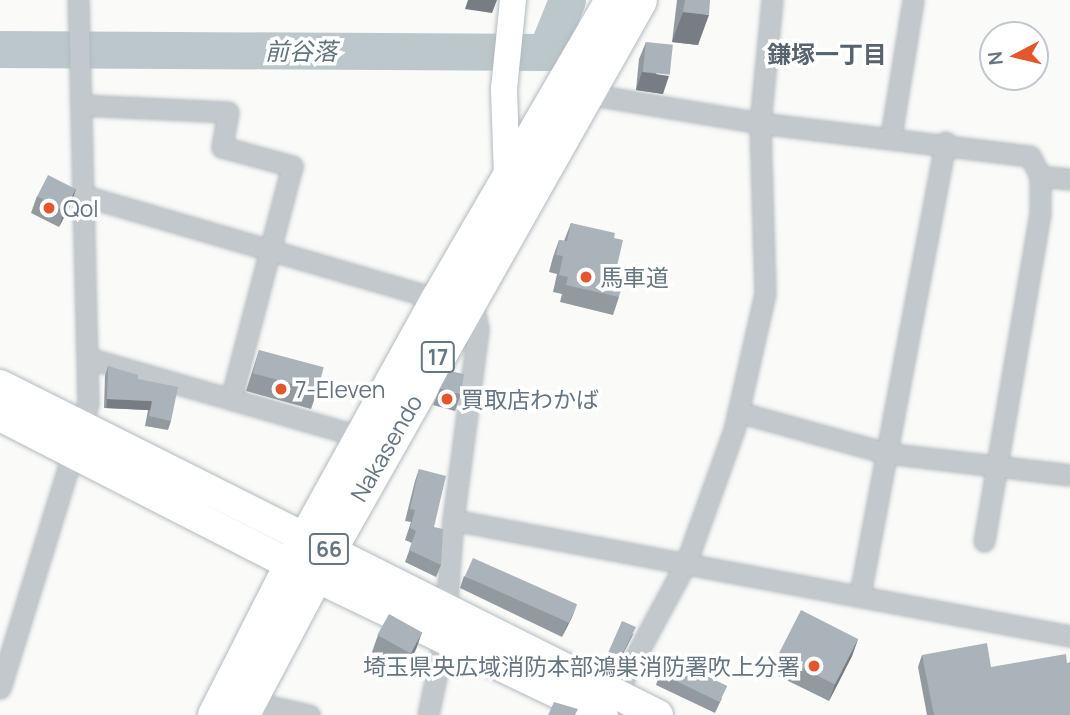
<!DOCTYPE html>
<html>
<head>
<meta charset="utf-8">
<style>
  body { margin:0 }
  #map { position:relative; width:1070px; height:715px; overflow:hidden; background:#fafaf8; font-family:Manrope,"Noto Sans JP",sans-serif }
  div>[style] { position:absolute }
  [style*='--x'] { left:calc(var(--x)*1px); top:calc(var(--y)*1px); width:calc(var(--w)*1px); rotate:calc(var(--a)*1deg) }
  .river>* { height:37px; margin:-18.5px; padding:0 18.5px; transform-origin:18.5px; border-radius:18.5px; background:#bbc7cb }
  .roads { filter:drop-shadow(0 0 2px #b3babf) drop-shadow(0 0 2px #b3babf) }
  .street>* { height:19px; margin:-9.5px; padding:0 9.5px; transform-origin:9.5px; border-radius:9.5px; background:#c3c8cc }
  .secondary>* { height:26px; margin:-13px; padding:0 13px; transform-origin:13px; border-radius:13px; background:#fff }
  .primary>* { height:30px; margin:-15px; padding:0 15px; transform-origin:15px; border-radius:15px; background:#fff }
  .highway>* { height:35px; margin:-17.5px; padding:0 17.5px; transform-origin:17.5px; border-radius:17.5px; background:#fff }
  .wall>* { inset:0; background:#929a9f }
  .shaded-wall>* { inset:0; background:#777d82; transform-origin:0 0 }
  .building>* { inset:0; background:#aab3b9; transform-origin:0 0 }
  .dots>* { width:19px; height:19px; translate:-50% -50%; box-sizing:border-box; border:4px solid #fff; border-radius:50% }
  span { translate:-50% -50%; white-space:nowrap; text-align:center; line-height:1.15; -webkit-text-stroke:7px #fff; paint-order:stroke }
  .shield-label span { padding:2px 5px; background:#fff; border:2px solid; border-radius:5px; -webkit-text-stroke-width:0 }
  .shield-label { font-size:21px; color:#657683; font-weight:700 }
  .poi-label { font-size:23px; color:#657683 }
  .left { translate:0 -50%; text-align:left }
  .right { translate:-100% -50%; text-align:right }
  .street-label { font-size:23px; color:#657683 }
  .water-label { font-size:24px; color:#60757c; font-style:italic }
  .neighbourhood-label { font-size:24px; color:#57646e; font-weight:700 }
  .north { position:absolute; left:979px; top:21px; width:70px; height:70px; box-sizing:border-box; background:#fff; border:2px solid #c1c8cd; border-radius:50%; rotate:263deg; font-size:19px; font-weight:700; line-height:28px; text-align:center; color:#657683 }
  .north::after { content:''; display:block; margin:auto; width:24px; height:32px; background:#e4572e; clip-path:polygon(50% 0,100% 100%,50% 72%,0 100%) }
</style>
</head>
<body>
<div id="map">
  <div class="river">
    <i style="--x:0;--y:49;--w:546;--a:0.31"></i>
    <i style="--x:546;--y:52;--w:56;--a:-68"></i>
  </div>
  <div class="roads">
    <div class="street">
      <i style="--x:587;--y:94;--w:175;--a:9.5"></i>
      <i style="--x:760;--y:123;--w:272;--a:7"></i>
      <i style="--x:1030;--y:156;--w:22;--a:63"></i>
      <i style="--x:1040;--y:176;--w:30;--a:6"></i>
      <i style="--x:81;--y:105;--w:147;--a:2.7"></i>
      <i style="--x:228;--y:112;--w:36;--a:100"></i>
      <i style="--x:222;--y:147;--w:73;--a:15.2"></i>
      <i style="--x:292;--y:166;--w:241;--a:104.7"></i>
      <i style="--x:891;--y:136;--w:138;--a:-80.8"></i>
      <i style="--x:85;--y:196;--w:368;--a:16.3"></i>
      <i style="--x:88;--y:358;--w:285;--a:16.1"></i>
      <i style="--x:738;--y:412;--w:154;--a:15.5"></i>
      <i style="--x:886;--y:453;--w:185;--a:6.8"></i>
      <i style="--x:453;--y:520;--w:628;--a:10.65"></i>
      <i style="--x:984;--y:541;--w:334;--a:-80.3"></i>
      <i style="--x:1040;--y:212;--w:36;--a:-90"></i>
      <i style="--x:860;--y:594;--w:460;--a:-79.3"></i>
      <i style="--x:0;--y:688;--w:298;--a:-72.8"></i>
      <i style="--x:88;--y:403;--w:403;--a:-91.4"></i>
      <i style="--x:247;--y:701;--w:64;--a:12.7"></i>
      <i style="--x:611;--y:702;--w:158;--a:-61.7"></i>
      <i style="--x:686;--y:563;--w:141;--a:-70.2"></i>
      <i style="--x:734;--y:430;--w:139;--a:-77.2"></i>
      <i style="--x:765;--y:294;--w:171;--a:-91.7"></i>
      <i style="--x:760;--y:123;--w:124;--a:-84.4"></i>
      <i style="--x:428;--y:715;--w:78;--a:-78.1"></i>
      <i style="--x:444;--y:639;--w:119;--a:-85.7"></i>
      <i style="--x:453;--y:520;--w:193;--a:-82.5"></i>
      <i style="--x:478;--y:329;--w:31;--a:-101"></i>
    </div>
    <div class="secondary">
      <i style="--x:507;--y:176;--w:87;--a:-92"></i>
      <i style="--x:504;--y:89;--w:89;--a:-84.2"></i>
    </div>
    <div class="primary">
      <i style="--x:0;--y:385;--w:736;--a:26.63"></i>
      <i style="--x:0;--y:416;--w:327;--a:27.1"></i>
      <i style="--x:291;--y:565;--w:346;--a:25.7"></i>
    </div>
    <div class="highway">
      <i style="--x:215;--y:715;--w:168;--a:-63.1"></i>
      <i style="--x:291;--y:565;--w:304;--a:-61.1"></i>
      <i style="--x:438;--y:299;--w:346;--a:-59.8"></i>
      <i style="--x:241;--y:715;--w:188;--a:-62.1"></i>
      <i style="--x:329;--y:549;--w:630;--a:-60.55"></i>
    </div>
  </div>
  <div class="wall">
    <i style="clip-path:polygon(677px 0,710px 0,698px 45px,672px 42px)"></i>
    <i style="clip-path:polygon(646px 42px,663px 94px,636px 90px,639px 59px)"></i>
    <i style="clip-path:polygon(76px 189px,70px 206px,59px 227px,31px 213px,37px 196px)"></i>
    <i style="clip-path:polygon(571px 223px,614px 238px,615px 275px,619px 297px,613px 315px,560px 302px,562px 294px,553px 292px,557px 274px,549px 272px,553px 257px,559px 240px,564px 241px)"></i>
    <i style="clip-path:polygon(259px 350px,317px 392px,311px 409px,246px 391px)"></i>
    <i style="clip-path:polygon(108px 366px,138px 379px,171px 421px,168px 430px,145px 426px,148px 410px,104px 408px,105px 376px)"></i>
    <i style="clip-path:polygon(440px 388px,461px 394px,455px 411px,433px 405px)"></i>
    <i style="clip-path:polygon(419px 469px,434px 527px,441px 565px,436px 577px,405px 562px,412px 543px,405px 540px,411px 522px,405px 521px,415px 481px)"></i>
    <i style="clip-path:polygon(464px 576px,572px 617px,562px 637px,460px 588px)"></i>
    <i style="clip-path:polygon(422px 632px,416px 649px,405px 671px,372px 652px,378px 635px)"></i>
    <i style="clip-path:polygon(634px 633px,618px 664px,606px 659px,608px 653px)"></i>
    <i style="clip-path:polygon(858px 639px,852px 656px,829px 701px,772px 673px,778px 655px)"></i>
    <i style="clip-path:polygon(922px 655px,991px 667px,1070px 715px,927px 715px,918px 667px)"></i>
    <i style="clip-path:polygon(660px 673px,722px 698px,715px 713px,656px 685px)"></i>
  </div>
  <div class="shaded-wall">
    <i style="clip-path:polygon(468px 0,497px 0,492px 13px,465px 9px)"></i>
    <i style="clip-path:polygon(683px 12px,709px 15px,698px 45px,672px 42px)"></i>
    <i style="clip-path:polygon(642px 72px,669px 76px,663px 94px,636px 90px)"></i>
    <i style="clip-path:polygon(76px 189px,70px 206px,59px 227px,65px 210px)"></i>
    <i style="left:107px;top:399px;width:45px;height:9px;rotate:3deg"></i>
    <i style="clip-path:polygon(577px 605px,572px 617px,562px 637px,567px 625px)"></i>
    <i style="clip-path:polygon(422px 632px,416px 649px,405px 671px,411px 654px)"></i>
    <i style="clip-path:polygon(858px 639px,852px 656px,829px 701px,835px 684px)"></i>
  </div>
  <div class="building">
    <i style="clip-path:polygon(685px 0,710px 0,709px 15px,683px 12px)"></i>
    <i style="left:646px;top:42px;width:27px;height:30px;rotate:6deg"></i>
    <i style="left:48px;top:175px;width:31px;height:24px;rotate:27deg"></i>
    <i style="clip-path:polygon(571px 223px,615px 233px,614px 238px,623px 240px,615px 275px,624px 277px,619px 297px,566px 285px,568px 277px,559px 275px,563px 256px,556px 255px,559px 240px,567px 241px)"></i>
    <i style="left:259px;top:350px;width:67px;height:24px;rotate:15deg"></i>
    <i style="clip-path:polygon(108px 366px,138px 375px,138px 379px,178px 387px,171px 421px,149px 416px,152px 401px,107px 399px)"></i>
    <i style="clip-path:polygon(449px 371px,464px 374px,461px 394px,440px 388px)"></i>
    <i style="clip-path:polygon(419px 469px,446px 476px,434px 527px,443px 529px,441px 565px,409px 550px,416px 531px,410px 528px,415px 510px,410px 509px)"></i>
    <i style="left:473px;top:558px;width:114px;height:20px;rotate:24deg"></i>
    <i style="left:801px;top:610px;width:64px;height:51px;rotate:27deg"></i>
    <i style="left:389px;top:614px;width:38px;height:24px;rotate:29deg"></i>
    <i style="clip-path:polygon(622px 621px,636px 627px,620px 658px,608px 653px)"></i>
    <i style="clip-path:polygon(987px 643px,991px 667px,1066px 654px,1067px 663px,1070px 662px,1070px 715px,934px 715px,922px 655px)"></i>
    <i style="left:668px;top:657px;width:66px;height:18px;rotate:26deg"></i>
    <i style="clip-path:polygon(554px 702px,578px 709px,575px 715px,548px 715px)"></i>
  </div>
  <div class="dots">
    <i style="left:49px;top:208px;background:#e4572e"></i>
    <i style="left:586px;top:277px;background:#e4572e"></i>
    <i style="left:281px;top:389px;background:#e4572e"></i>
    <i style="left:447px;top:399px;background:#e4572e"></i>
    <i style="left:814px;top:666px;background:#e4572e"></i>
  </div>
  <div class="shield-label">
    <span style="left:438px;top:357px">17</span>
    <span style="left:329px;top:549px">66</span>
  </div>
  <div class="poi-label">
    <span class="left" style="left:63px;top:208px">Qol</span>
    <span class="left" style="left:600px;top:277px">馬車道</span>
    <span class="left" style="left:295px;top:389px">7-Eleven</span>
    <span class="left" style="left:461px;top:399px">買取店わかば</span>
    <span class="right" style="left:800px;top:666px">埼玉県央広域消防本部鴻巣消防署吹上分署</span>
  </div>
  <div class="street-label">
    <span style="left:386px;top:448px;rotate:-60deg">Nakasendo</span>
  </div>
  <div class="water-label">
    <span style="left:301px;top:51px">前谷落</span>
  </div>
  <div class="neighbourhood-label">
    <span style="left:827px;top:54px">鎌塚一丁目</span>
  </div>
  <div class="north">N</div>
</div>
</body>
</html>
